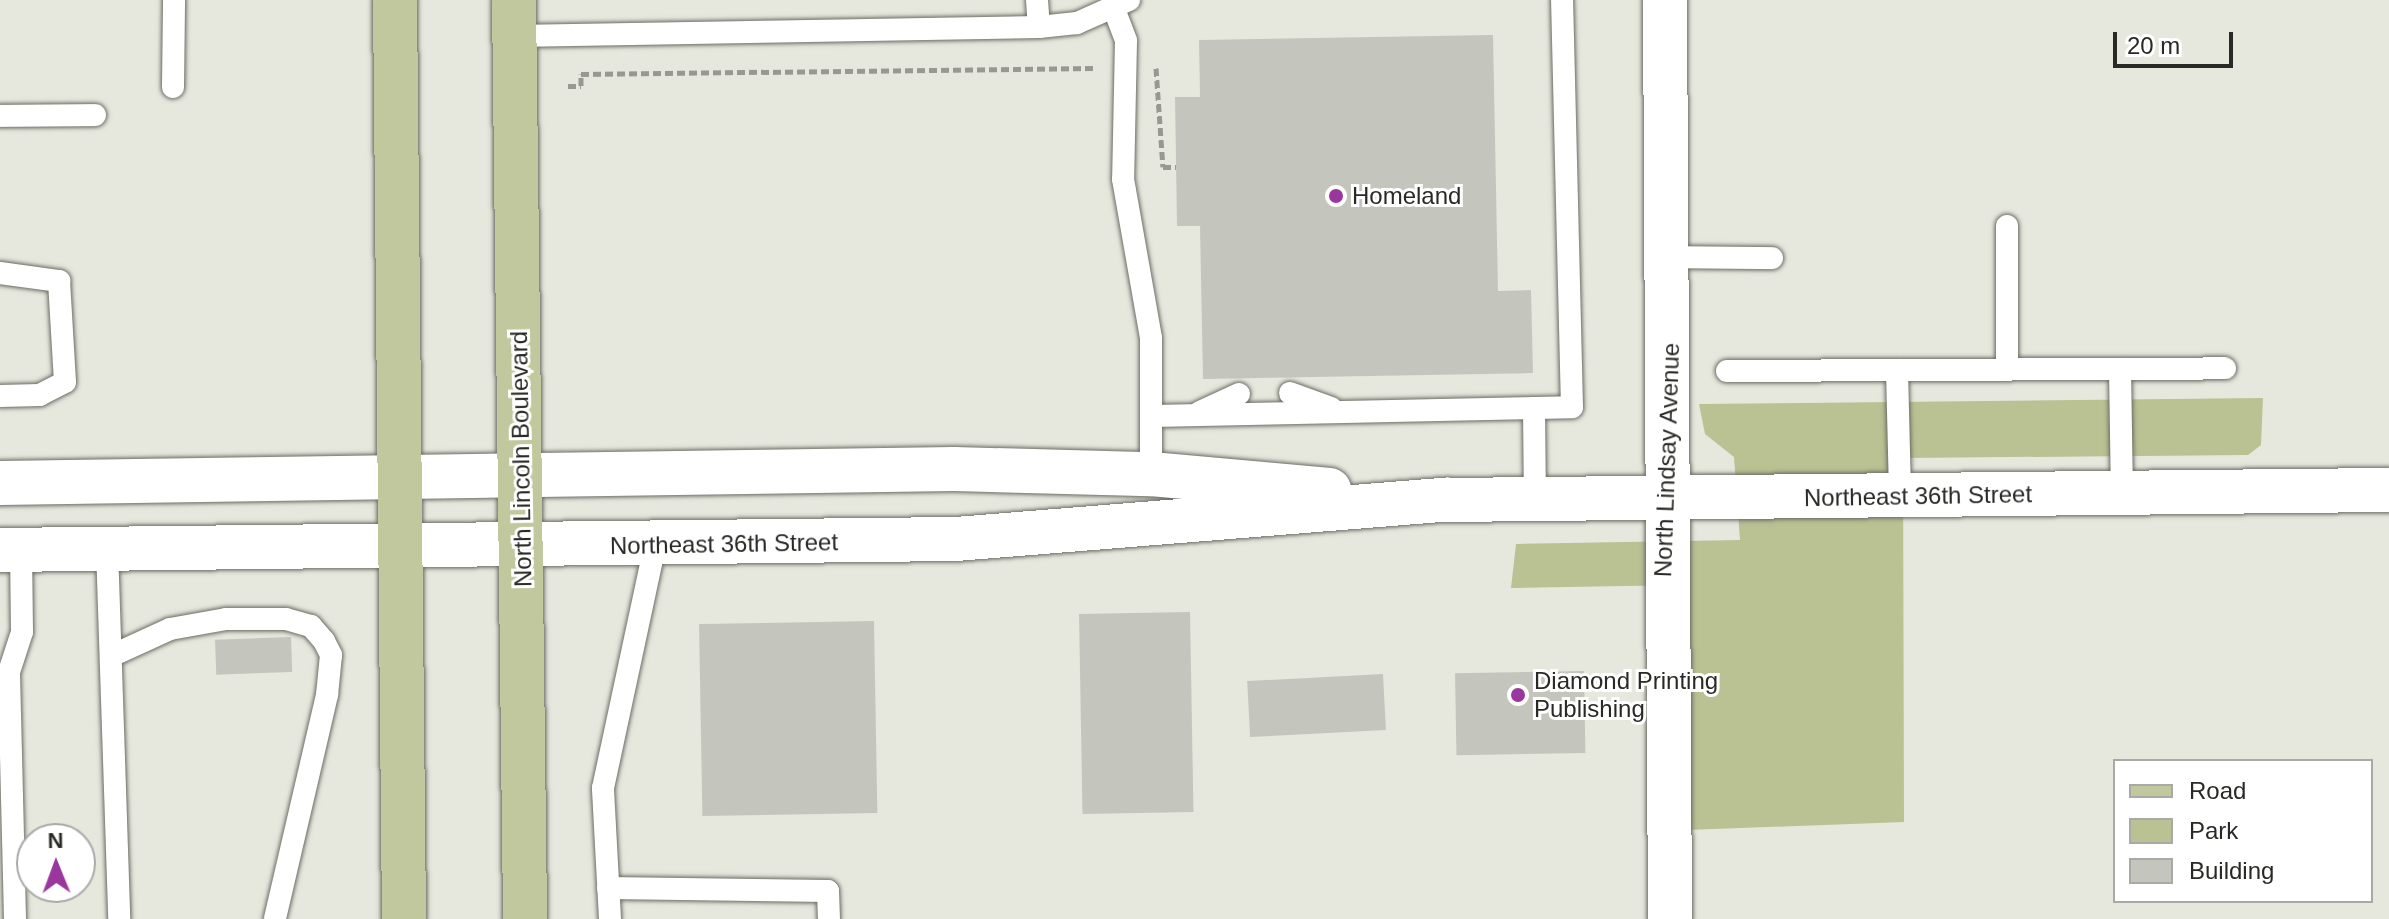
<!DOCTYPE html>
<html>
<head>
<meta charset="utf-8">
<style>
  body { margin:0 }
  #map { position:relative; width:2389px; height:919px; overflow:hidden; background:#e6e8de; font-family:Helvetica,sans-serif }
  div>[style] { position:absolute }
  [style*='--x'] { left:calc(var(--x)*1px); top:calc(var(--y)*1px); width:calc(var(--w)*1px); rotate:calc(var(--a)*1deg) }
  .green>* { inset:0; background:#bac193 }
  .building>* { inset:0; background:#c4c6bd; transform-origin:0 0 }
  .path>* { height:5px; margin-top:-2.5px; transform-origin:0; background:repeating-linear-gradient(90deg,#979991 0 8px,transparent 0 12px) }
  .roads { filter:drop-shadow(0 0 2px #6b6d64) drop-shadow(0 0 2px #6b6d64) }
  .lane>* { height:22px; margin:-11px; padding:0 11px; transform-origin:11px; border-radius:11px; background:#fff }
  .street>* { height:44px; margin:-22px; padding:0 22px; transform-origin:22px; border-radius:22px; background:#fff }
  .secondary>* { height:44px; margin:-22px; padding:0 22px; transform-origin:22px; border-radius:22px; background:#fff }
  .primary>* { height:44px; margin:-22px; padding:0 22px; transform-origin:22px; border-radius:22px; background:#c2c89d }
  .dots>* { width:22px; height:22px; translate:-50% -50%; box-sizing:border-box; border:4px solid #fff; border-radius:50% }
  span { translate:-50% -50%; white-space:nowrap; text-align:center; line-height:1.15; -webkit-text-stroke:6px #fff; paint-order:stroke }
  .poi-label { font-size:24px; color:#292a26 }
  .left { translate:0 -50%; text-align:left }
  .street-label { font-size:24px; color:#292a26 }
  .legend { position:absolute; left:2113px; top:759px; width:260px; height:144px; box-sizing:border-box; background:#fff; border:2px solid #a9aaa8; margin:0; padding:10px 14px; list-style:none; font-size:24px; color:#292a26 }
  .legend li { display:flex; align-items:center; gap:16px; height:40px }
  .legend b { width:40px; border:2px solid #a9aaa8 }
  .north { position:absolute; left:16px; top:823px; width:80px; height:80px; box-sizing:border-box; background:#fff; border:2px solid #a9aaa8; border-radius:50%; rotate:359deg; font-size:22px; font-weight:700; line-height:32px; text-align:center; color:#292a26 }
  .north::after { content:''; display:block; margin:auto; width:28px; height:36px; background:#99379e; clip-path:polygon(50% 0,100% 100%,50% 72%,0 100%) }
  .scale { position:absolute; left:2113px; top:32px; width:120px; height:36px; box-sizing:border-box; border:4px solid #292a26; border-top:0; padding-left:10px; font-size:24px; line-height:28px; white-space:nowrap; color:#292a26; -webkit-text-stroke:6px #fff; paint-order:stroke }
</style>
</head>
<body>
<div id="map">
  <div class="green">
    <i style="clip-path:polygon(2263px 398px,2261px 445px,2248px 455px,1903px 458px,1904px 822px,1687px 830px,1684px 585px,1511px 588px,1516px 544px,1740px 540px,1734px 457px,1705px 434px,1699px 404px)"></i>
  </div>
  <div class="building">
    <i style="clip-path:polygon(1493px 35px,1498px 291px,1531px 290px,1533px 373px,1203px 379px,1200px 226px,1177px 226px,1175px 97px,1200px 97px,1199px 40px)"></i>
    <i style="left:1190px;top:612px;width:200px;height:111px;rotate:89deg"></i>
    <i style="left:874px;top:621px;width:192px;height:175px;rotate:89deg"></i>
    <i style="left:291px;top:637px;width:35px;height:76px;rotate:88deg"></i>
    <i style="left:1584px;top:671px;width:82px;height:129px;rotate:89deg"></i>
    <i style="left:1383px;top:674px;width:56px;height:136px;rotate:87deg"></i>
  </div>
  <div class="path">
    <i style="--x:1156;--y:68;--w:99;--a:86"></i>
    <i style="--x:1163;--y:167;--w:13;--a:0"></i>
    <i style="--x:568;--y:86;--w:13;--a:0"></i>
    <i style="--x:581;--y:86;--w:12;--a:-90"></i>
    <i style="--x:581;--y:74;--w:513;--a:-0.67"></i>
  </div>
  <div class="roads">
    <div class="lane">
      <i style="--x:1037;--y:0;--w:27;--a:86"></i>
      <i style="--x:1114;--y:9;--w:34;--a:69"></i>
      <i style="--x:1126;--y:41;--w:138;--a:91.2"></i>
      <i style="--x:1123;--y:179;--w:161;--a:80"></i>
      <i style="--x:1151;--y:338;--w:136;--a:90"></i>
      <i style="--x:514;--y:36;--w:525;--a:-0.98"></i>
      <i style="--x:1039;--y:27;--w:38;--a:-6"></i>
      <i style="--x:1077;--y:23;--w:57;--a:-23.9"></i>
      <i style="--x:173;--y:87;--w:87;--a:-89.3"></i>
      <i style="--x:0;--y:116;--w:95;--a:-0.6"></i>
      <i style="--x:2007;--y:226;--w:144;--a:90"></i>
      <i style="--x:1670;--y:257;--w:102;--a:0.6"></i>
      <i style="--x:0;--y:273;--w:60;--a:7.7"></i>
      <i style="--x:59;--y:281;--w:101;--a:86.6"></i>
      <i style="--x:65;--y:382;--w:28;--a:153"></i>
      <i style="--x:40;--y:395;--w:40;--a:178.6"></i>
      <i style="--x:2120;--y:369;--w:124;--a:89.1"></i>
      <i style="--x:1897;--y:370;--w:126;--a:88.6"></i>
      <i style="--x:1727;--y:371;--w:498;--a:-0.3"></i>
      <i style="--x:1290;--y:393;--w:44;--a:20.1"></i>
      <i style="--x:1534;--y:408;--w:92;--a:89.4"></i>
      <i style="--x:1200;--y:412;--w:43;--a:-24.8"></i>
      <i style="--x:1152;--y:416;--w:420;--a:-1.2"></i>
      <i style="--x:1572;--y:407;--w:407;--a:-91.4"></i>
      <i style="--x:107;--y:548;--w:371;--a:88.1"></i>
      <i style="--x:111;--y:656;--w:65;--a:-24.6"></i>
      <i style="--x:170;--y:629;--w:57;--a:-10.1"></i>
      <i style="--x:226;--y:619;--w:60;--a:0"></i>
      <i style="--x:286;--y:619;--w:26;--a:16"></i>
      <i style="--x:311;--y:626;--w:20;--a:49"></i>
      <i style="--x:324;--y:641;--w:16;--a:63"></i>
      <i style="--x:331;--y:655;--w:40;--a:95.7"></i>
      <i style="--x:327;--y:695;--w:230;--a:103.1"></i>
      <i style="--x:608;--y:888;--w:220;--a:0.8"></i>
      <i style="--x:828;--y:891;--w:28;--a:88"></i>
      <i style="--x:15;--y:919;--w:247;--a:-91.4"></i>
      <i style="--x:9;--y:672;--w:42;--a:-72"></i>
      <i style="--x:22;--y:632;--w:82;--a:-90.7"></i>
      <i style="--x:610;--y:919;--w:131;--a:-93.1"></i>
      <i style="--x:603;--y:788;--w:249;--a:-77.9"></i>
    </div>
    <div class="street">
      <i style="--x:1665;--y:0;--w:919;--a:89.69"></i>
    </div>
    <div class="secondary">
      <i style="--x:0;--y:483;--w:954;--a:-0.84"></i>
      <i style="--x:954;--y:469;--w:197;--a:1.5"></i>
      <i style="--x:1151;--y:474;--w:179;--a:5.1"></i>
      <i style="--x:0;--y:550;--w:956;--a:-0.66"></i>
      <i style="--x:956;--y:539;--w:492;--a:-4.6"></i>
      <i style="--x:1446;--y:500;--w:943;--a:-0.61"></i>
    </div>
    <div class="primary">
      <i style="--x:395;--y:0;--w:919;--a:89.44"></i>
      <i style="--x:514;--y:0;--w:919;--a:89.31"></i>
    </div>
  </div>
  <div class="dots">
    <i style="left:1336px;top:196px;background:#99379e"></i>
    <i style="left:1518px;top:695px;background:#99379e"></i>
  </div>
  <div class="poi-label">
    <span class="left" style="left:1352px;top:196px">Homeland</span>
    <span class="left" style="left:1534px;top:695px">Diamond Printing<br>Publishing</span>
  </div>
  <div class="street-label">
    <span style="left:521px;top:459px;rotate:-91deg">North Lincoln Boulevard</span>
    <span style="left:1667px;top:460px;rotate:-88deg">North Lindsay Avenue</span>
    <span style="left:1918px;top:496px;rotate:-1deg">Northeast 36th Street</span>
    <span style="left:724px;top:544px;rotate:-1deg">Northeast 36th Street</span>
  </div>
  <ul class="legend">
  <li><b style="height:10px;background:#c2c89d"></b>Road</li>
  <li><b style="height:22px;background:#bac193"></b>Park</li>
  <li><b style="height:22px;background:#c4c6bd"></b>Building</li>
  </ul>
  <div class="north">N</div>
  <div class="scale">20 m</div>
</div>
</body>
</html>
